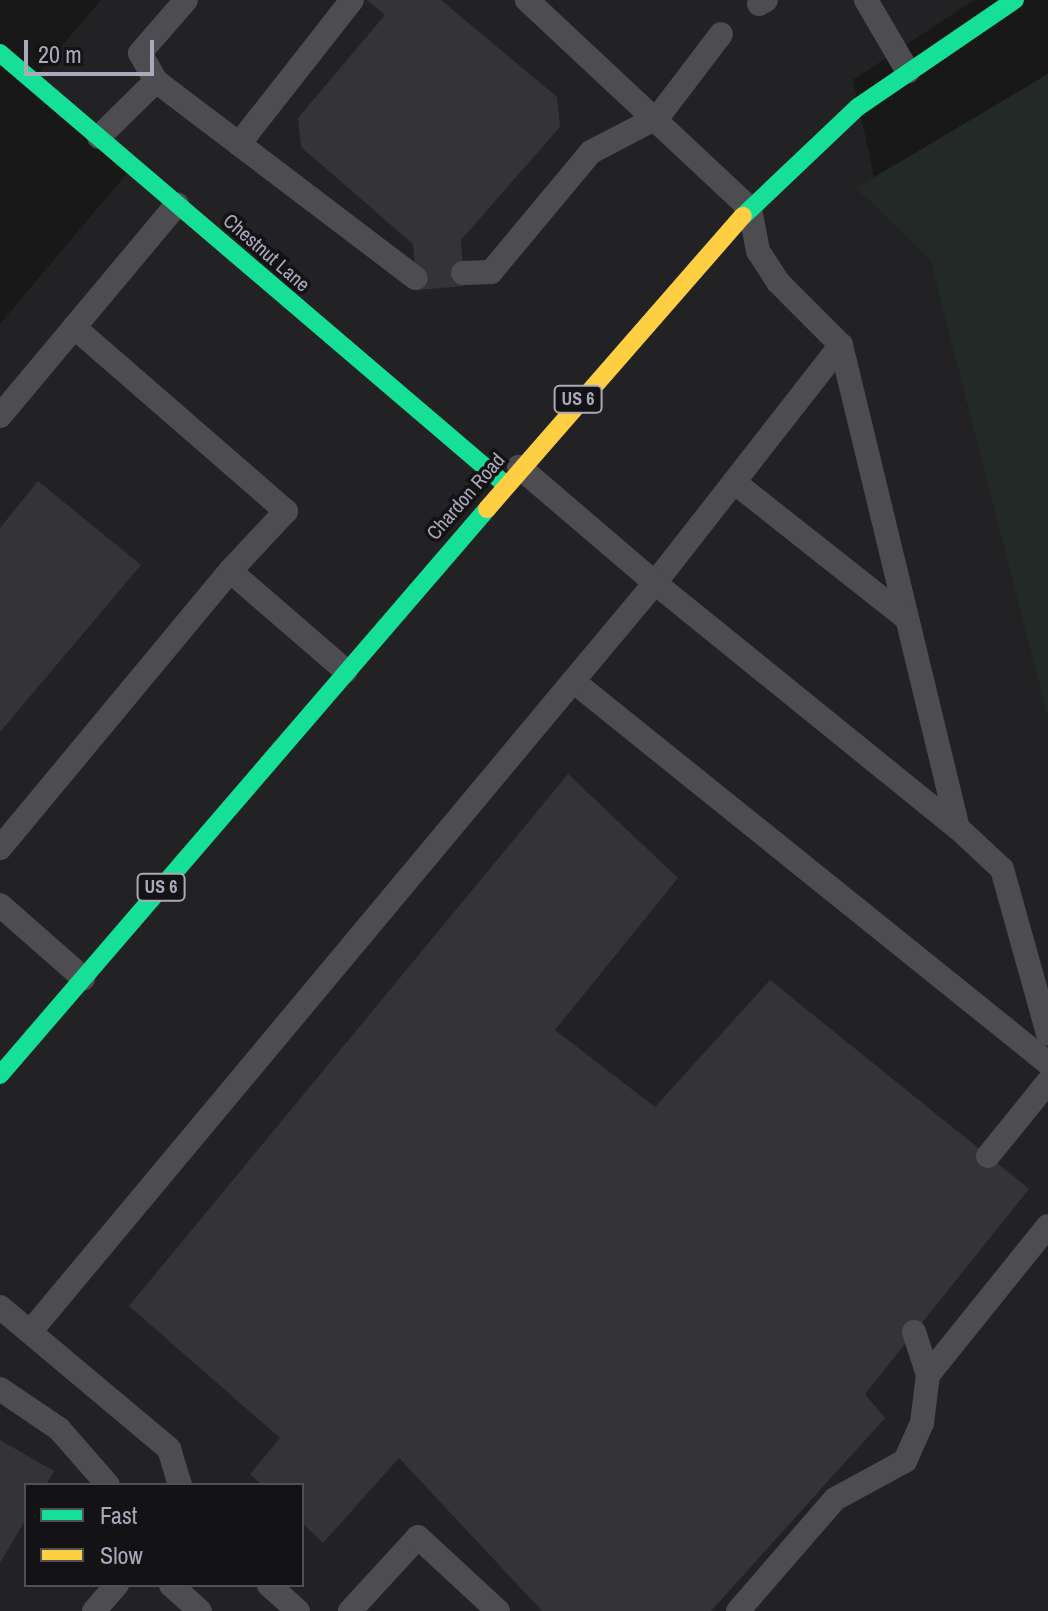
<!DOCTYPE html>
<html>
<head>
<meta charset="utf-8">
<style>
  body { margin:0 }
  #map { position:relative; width:1048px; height:1611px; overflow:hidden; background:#181818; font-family:"Archivo Narrow",sans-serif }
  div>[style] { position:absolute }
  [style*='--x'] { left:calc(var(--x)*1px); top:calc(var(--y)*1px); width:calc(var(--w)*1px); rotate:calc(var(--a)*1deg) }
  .built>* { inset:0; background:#222224 }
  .green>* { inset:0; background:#222926 }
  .building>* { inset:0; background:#343436 }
  .lane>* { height:24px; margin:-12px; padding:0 12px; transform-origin:12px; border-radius:12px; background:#4d4c51 }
  .fast>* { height:18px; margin:-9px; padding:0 9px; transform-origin:9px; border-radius:9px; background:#16e098 }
  .slow>* { height:18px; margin:-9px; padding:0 9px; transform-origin:9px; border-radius:9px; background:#ffcf43 }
  span { translate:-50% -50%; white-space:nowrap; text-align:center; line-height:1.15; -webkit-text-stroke:7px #131214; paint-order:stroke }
  .shield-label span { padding:2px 6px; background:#131214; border:2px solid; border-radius:6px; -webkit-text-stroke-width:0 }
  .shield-label { font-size:18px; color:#aba9b9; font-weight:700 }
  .street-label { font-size:20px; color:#aba9b9 }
  .legend { position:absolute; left:24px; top:1483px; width:280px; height:104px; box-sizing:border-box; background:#131214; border:2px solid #504e56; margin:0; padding:10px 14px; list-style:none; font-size:24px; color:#aba9b9 }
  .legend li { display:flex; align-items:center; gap:16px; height:40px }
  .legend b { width:40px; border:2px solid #504e56 }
  .scale { position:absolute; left:24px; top:40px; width:130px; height:36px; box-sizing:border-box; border:4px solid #aba9b9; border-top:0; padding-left:10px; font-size:24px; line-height:28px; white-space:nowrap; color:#aba9b9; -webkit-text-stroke:6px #131214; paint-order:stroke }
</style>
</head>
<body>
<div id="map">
  <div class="built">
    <i style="clip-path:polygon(evenodd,101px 0,974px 0,853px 80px,882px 213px,930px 260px,1048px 719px,1048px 1611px,0 1611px,0 324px,133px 166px,33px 80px,101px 0,26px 1485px,302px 1485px,302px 1585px,26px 1585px,26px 1485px)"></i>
  </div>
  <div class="green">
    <i style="clip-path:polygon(1048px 74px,1048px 719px,930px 260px,856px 188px)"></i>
  </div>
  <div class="building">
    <i style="clip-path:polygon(367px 0,441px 0,557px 97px,560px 127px,461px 240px,464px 286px,417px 290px,413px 244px,301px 147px,298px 118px,385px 15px)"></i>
    <i style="clip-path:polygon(38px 481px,141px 565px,0 732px,0 528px)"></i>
    <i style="clip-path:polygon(568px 774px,678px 878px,555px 1030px,655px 1107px,770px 980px,1029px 1189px,865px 1394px,885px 1418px,711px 1611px,542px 1611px,399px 1458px,323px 1543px,302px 1523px,302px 1485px,262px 1485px,250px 1474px,280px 1438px,129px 1306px)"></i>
    <i style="clip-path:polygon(0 1440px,54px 1471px,46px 1485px,26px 1485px,26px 1519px,0 1563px)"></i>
  </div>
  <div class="lane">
    <i style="--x:527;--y:0;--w:306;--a:43.1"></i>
    <i style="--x:750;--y:209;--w:43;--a:79.2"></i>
    <i style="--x:758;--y:251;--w:37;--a:57"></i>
    <i style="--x:778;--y:282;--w:89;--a:45"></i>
    <i style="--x:841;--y:345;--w:497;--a:76.4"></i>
    <i style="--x:958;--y:828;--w:60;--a:43"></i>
    <i style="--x:1002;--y:869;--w:171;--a:74.4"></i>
    <i style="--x:866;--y:0;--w:83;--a:59.7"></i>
    <i style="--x:759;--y:4;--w:8;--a:-30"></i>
    <i style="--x:156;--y:81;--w:326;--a:37.2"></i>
    <i style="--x:99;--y:137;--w:80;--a:-44.5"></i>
    <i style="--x:156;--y:81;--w:32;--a:-120"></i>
    <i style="--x:140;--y:53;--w:70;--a:-49"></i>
    <i style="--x:239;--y:144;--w:183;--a:-51.9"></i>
    <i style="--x:463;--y:273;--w:28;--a:-2"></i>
    <i style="--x:491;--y:272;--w:156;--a:-50.2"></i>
    <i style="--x:591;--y:152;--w:76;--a:-27.6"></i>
    <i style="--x:658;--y:117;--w:104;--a:-52.8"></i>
    <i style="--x:74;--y:327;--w:281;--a:41"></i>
    <i style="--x:286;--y:511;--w:82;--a:133"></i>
    <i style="--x:230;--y:571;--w:153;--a:40.8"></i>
    <i style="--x:841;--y:345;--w:302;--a:128"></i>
    <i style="--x:655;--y:583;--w:390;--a:39"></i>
    <i style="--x:0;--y:416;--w:276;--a:-50.1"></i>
    <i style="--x:734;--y:482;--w:219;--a:38.3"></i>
    <i style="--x:573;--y:681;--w:610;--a:38.81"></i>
    <i style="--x:0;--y:848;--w:360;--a:-50.3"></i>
    <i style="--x:0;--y:905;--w:111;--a:41.3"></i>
    <i style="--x:988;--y:1156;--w:95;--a:-51"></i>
    <i style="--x:0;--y:1307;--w:221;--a:40"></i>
    <i style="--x:169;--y:1449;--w:38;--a:73"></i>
    <i style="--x:30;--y:1332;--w:976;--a:-50.16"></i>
    <i style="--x:655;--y:583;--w:179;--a:-139.5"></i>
    <i style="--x:914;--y:1332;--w:45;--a:72"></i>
    <i style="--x:0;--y:1389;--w:71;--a:34.1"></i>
    <i style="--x:59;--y:1429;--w:74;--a:48.8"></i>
    <i style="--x:171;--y:1585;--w:39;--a:42"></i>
    <i style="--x:269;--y:1585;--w:39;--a:42"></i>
    <i style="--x:94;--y:1611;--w:35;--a:-49"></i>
    <i style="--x:350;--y:1611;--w:100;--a:-47.4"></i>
    <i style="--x:418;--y:1537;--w:109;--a:42.8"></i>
    <i style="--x:738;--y:1611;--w:148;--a:-49.1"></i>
    <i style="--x:835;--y:1499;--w:80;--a:-28.5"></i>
    <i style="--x:905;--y:1461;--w:42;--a:-65.9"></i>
    <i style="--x:922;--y:1423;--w:48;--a:-82.9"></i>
    <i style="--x:928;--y:1375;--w:191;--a:-51.2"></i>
  </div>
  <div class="fast">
    <i style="--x:0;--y:53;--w:664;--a:40.48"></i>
    <i style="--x:743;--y:216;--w:158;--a:-43.5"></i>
    <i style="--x:858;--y:107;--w:190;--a:-34.3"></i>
    <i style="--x:0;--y:1075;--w:747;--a:-49.29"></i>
  </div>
  <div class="slow">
    <i style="--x:487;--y:509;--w:389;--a:-48.9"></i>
  </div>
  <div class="shield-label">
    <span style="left:578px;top:399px">US 6</span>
    <span style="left:161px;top:887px">US 6</span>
  </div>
  <div class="street-label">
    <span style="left:267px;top:252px;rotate:41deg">Chestnut Lane</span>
    <span style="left:465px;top:496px;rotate:-49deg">Chardon Road</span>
  </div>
  <ul class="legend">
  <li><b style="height:10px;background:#16e098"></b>Fast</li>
  <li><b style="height:10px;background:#ffcf43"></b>Slow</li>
  </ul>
  <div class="scale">20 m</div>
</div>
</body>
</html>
